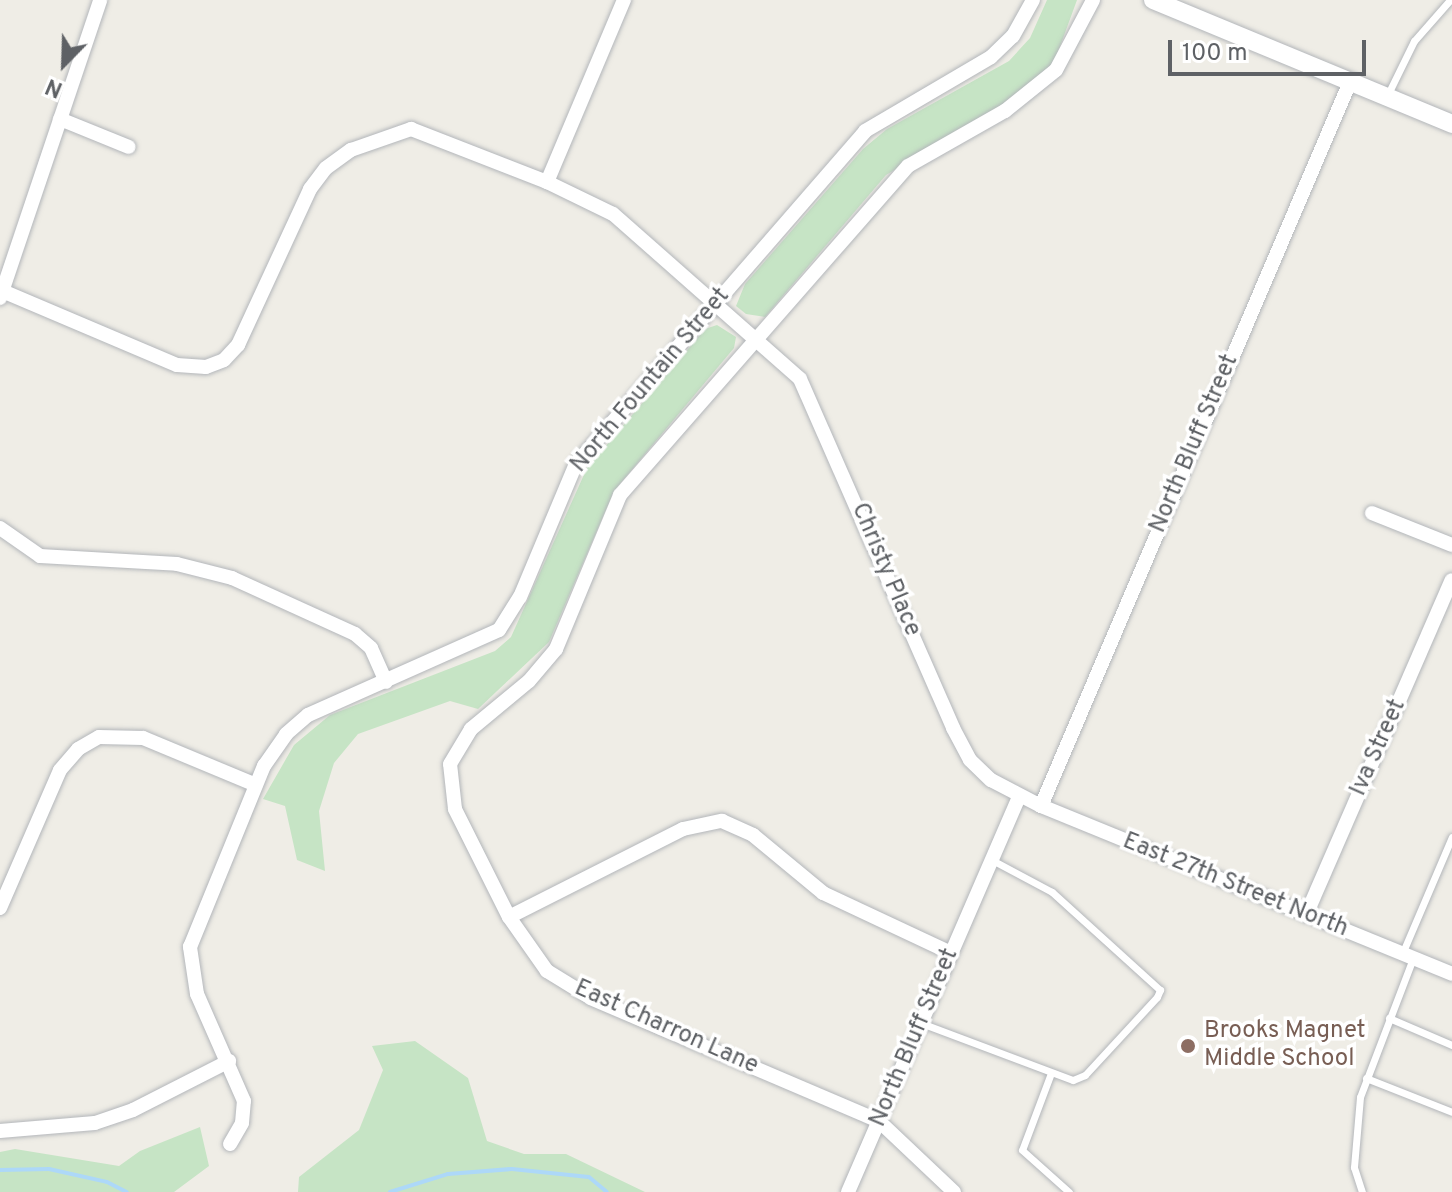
<!DOCTYPE html>
<html>
<head>
<meta charset="utf-8">
<style>
  body { margin:0 }
  #map { position:relative; width:1452px; height:1192px; overflow:hidden; background:#efede6; font-family:Overpass,sans-serif }
  div>[style] { position:absolute }
  [style*='--x'] { left:calc(var(--x)*1px); top:calc(var(--y)*1px); width:calc(var(--w)*1px); rotate:calc(var(--a)*1deg) }
  .green>* { inset:0; background:#c6e4c5 }
  .stream>* { height:4px; margin:-2px; padding:0 2px; transform-origin:2px; border-radius:2px; background:#add8f8 }
  .roads { filter:drop-shadow(0 0 2px #b3b6ba) drop-shadow(0 0 2px #b3b6ba) }
  .lane>* { height:7px; margin:-3.5px; padding:0 3.5px; transform-origin:3.5px; border-radius:3.5px; background:#fff }
  .street>* { height:14px; margin:-7px; padding:0 7px; transform-origin:7px; border-radius:7px; background:#fff }
  .secondary>* { height:18px; margin:-9px; padding:0 9px; transform-origin:9px; border-radius:9px; background:#fff }
  .dots>* { width:22px; height:22px; translate:-50% -50%; box-sizing:border-box; border:4px solid #fff; border-radius:50% }
  span { translate:-50% -50%; white-space:nowrap; text-align:center; line-height:1.15; -webkit-text-stroke:7px #fff; paint-order:stroke }
  .street-label { font-size:24px; color:#5e6165 }
  .education-label { font-size:24px; color:#785e54 }
  .left { translate:0 -50%; text-align:left }
  .north { position:absolute; left:24px; top:24px; width:80px; height:80px; -webkit-text-stroke:6px #fff; paint-order:stroke; rotate:203deg; font-size:22px; font-weight:700; line-height:32px; text-align:center; color:#5e6165 }
  .north::after { content:''; display:block; margin:auto; width:28px; height:36px; background:#5e6165; clip-path:polygon(50% 0,100% 100%,50% 72%,0 100%) }
  .scale { position:absolute; left:1168px; top:40px; width:198px; height:36px; box-sizing:border-box; border:4px solid #5e6165; border-top:0; padding-left:10px; font-size:24px; line-height:28px; white-space:nowrap; color:#5e6165; -webkit-text-stroke:6px #fff; paint-order:stroke }
</style>
</head>
<body>
<div id="map">
  <div class="green">
    <i style="clip-path:polygon(1047px 0,1077px 0,1055px 60px,1040px 76px,1001px 106px,886px 175px,765px 317px,746px 314px,736px 306px,745px 284px,863px 149px,887px 129px,1009px 61px,1030px 38px)"></i>
    <i style="clip-path:polygon(717px 325px,736px 337px,734px 348px,614px 491px,549px 642px,478px 709px,450px 701px,358px 734px,334px 763px,319px 811px,325px 871px,297px 860px,285px 806px,263px 799px,294px 745px,330px 715px,495px 651px,511px 637px,587px 468px,705px 329px)"></i>
    <i style="clip-path:polygon(415px 1041px,468px 1078px,487px 1141px,524px 1154px,566px 1154px,645px 1192px,298px 1192px,299px 1177px,359px 1130px,383px 1070px,372px 1046px)"></i>
    <i style="clip-path:polygon(200px 1127px,209px 1166px,174px 1192px,0 1192px,0 1152px,15px 1149px,119px 1166px,140px 1151px)"></i>
  </div>
  <div class="stream">
    <i style="--x:0;--y:1170;--w:49;--a:-1.2"></i>
    <i style="--x:49;--y:1169;--w:59;--a:12.6"></i>
    <i style="--x:107;--y:1182;--w:22;--a:27"></i>
    <i style="--x:390;--y:1192;--w:61;--a:-17.2"></i>
    <i style="--x:448;--y:1174;--w:64;--a:-4.5"></i>
    <i style="--x:512;--y:1169;--w:77;--a:5.9"></i>
    <i style="--x:589;--y:1177;--w:23;--a:40"></i>
  </div>
  <div class="roads">
    <div class="lane">
      <i style="--x:1388;--y:94;--w:59;--a:-63.9"></i>
      <i style="--x:1414;--y:41;--w:55;--a:-48.7"></i>
      <i style="--x:1402;--y:954;--w:127;--a:-66.9"></i>
      <i style="--x:1389;--y:1018;--w:69;--a:23.2"></i>
      <i style="--x:921;--y:1023;--w:162;--a:20.6"></i>
      <i style="--x:1073;--y:1080;--w:13;--a:-23"></i>
      <i style="--x:1085;--y:1075;--w:106;--a:-47.3"></i>
      <i style="--x:1157;--y:997;--w:8;--a:-67"></i>
      <i style="--x:1160;--y:990;--w:146;--a:-137.8"></i>
      <i style="--x:1052;--y:892;--w:68;--a:-151.9"></i>
      <i style="--x:1051;--y:1073;--w:82;--a:110.6"></i>
      <i style="--x:1022;--y:1150;--w:63;--a:41.8"></i>
      <i style="--x:1366;--y:1078;--w:92;--a:21.6"></i>
      <i style="--x:1362;--y:1192;--w:26;--a:-108"></i>
      <i style="--x:1354;--y:1167;--w:70;--a:-85.1"></i>
      <i style="--x:1360;--y:1097;--w:149;--a:-69.1"></i>
    </div>
    <div class="street">
      <i style="--x:60;--y:119;--w:74;--a:22.1"></i>
      <i style="--x:547;--y:182;--w:198;--a:-67.1"></i>
      <i style="--x:0;--y:290;--w:192;--a:23"></i>
      <i style="--x:177;--y:365;--w:29;--a:4"></i>
      <i style="--x:206;--y:367;--w:19;--a:-21"></i>
      <i style="--x:224;--y:360;--w:21;--a:-47"></i>
      <i style="--x:238;--y:345;--w:172;--a:-65.2"></i>
      <i style="--x:310;--y:189;--w:26;--a:-53"></i>
      <i style="--x:326;--y:168;--w:31;--a:-36"></i>
      <i style="--x:351;--y:150;--w:64;--a:-19.3"></i>
      <i style="--x:411;--y:129;--w:146;--a:21.3"></i>
      <i style="--x:547;--y:182;--w:73;--a:25.9"></i>
      <i style="--x:613;--y:214;--w:249;--a:41.4"></i>
      <i style="--x:800;--y:379;--w:381;--a:66.3"></i>
      <i style="--x:953;--y:728;--w:36;--a:62"></i>
      <i style="--x:970;--y:760;--w:29;--a:44"></i>
      <i style="--x:991;--y:780;--w:56;--a:27.5"></i>
      <i style="--x:1041;--y:806;--w:444;--a:22.2"></i>
      <i style="--x:0;--y:298;--w:314;--a:-71.4"></i>
      <i style="--x:1372;--y:513;--w:86;--a:21.8"></i>
      <i style="--x:0;--y:528;--w:49;--a:35"></i>
      <i style="--x:40;--y:556;--w:137;--a:3.3"></i>
      <i style="--x:177;--y:564;--w:57;--a:14.3"></i>
      <i style="--x:232;--y:578;--w:135;--a:24.5"></i>
      <i style="--x:355;--y:634;--w:21;--a:41"></i>
      <i style="--x:371;--y:648;--w:37;--a:66"></i>
      <i style="--x:1041;--y:806;--w:787;--a:-66.89"></i>
      <i style="--x:0;--y:908;--w:150;--a:-66.5"></i>
      <i style="--x:60;--y:770;--w:28;--a:-49"></i>
      <i style="--x:78;--y:749;--w:24;--a:-30"></i>
      <i style="--x:99;--y:737;--w:44;--a:1.3"></i>
      <i style="--x:143;--y:738;--w:122;--a:22.6"></i>
      <i style="--x:1306;--y:915;--w:365;--a:-66.5"></i>
      <i style="--x:509;--y:917;--w:195;--a:-26.8"></i>
      <i style="--x:683;--y:829;--w:40;--a:-12"></i>
      <i style="--x:722;--y:821;--w:34;--a:24"></i>
      <i style="--x:753;--y:835;--w:91;--a:39.6"></i>
      <i style="--x:823;--y:893;--w:141;--a:25.1"></i>
      <i style="--x:0;--y:1131;--w:95;--a:-4.8"></i>
      <i style="--x:95;--y:1123;--w:40;--a:-18.9"></i>
      <i style="--x:133;--y:1110;--w:108;--a:-27"></i>
      <i style="--x:230;--y:1144;--w:24;--a:-60"></i>
      <i style="--x:242;--y:1123;--w:22;--a:-85"></i>
      <i style="--x:244;--y:1101;--w:117;--a:-113.7"></i>
      <i style="--x:197;--y:994;--w:48;--a:-98.5"></i>
      <i style="--x:190;--y:947;--w:196;--a:-67.8"></i>
      <i style="--x:264;--y:766;--w:39;--a:-55"></i>
      <i style="--x:286;--y:734;--w:29;--a:-41"></i>
      <i style="--x:308;--y:715;--w:209;--a:-24"></i>
      <i style="--x:499;--y:630;--w:39;--a:-58"></i>
      <i style="--x:520;--y:597;--w:144;--a:-67.2"></i>
      <i style="--x:576;--y:464;--w:441;--a:-49"></i>
      <i style="--x:865;--y:131;--w:146;--a:-30.4"></i>
      <i style="--x:991;--y:57;--w:30;--a:-44"></i>
      <i style="--x:1013;--y:36;--w:41;--a:-60.9"></i>
      <i style="--x:848;--y:1192;--w:431;--a:-66.6"></i>
      <i style="--x:954;--y:1192;--w:103;--a:-136.6"></i>
      <i style="--x:879;--y:1121;--w:313;--a:-156.9"></i>
      <i style="--x:591;--y:998;--w:52;--a:-148.5"></i>
      <i style="--x:547;--y:971;--w:66;--a:-125.1"></i>
      <i style="--x:509;--y:917;--w:121;--a:-116.6"></i>
      <i style="--x:455;--y:809;--w:45;--a:-96.3"></i>
      <i style="--x:450;--y:764;--w:41;--a:-59"></i>
      <i style="--x:471;--y:729;--w:75;--a:-39.6"></i>
      <i style="--x:529;--y:681;--w:42;--a:-49.8"></i>
      <i style="--x:556;--y:649;--w:167;--a:-67.4"></i>
      <i style="--x:620;--y:495;--w:437;--a:-48.8"></i>
      <i style="--x:908;--y:166;--w:112;--a:-29.6"></i>
      <i style="--x:1005;--y:111;--w:65;--a:-38.8"></i>
      <i style="--x:1056;--y:70;--w:79;--a:-62.1"></i>
    </div>
    <div class="secondary">
      <i style="--x:1153;--y:0;--w:324;--a:22.5"></i>
    </div>
  </div>
  <div class="dots">
    <i style="left:1188px;top:1046px;background:#8d6e63"></i>
  </div>
  <div class="street-label">
    <span style="left:651px;top:381px;rotate:-50deg">North Fountain Street</span>
    <span style="left:1195px;top:444px;rotate:-67deg">North Bluff Street</span>
    <span style="left:885px;top:570px;rotate:67deg">Christy Place</span>
    <span style="left:1379px;top:748px;rotate:-66deg">Iva Street</span>
    <span style="left:1235px;top:886px;rotate:22deg">East 27th Street North</span>
    <span style="left:666px;top:1028px;rotate:24deg">East Charron Lane</span>
    <span style="left:915px;top:1038px;rotate:-67deg">North Bluff Street</span>
  </div>
  <div class="education-label">
    <span class="left" style="left:1204px;top:1046px">Brooks Magnet<br>Middle School</span>
  </div>
  <div class="north">N</div>
  <div class="scale">100 m</div>
</div>
</body>
</html>
